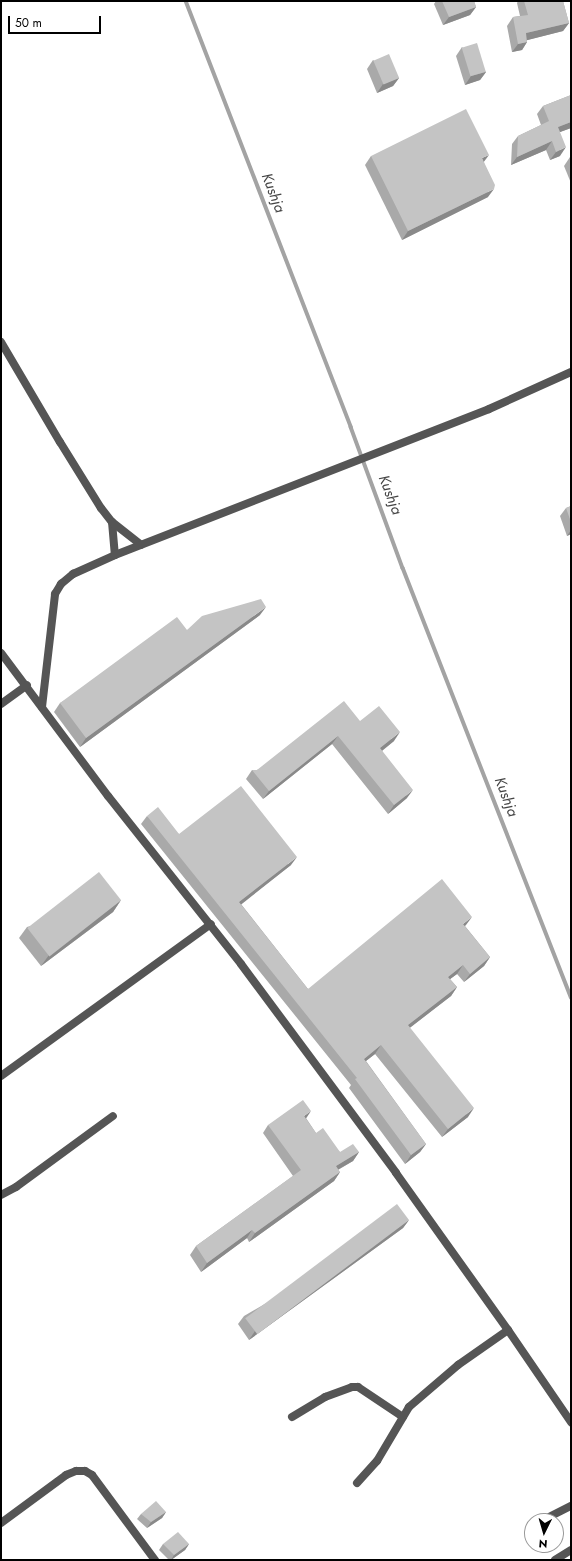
<!DOCTYPE html>
<html>
<head>
<meta charset="utf-8">
<style>
  body { margin:0 }
  #map { position:relative; width:572px; height:1561px; overflow:hidden; background:#fff; font-family:Jost,sans-serif }
  div>[style] { position:absolute }
  [style*='--x'] { left:calc(var(--x)*1px); top:calc(var(--y)*1px); width:calc(var(--w)*1px); rotate:calc(var(--a)*1deg) }
  .stream>* { height:3.5px; margin:-1.75px; padding:0 1.75px; transform-origin:1.75px; border-radius:1.75px; background:#a3a3a3 }
  .minor>* { height:8px; margin:-4px; padding:0 4px; transform-origin:4px; border-radius:4px; background:#555 }
  .wall>* { inset:0; background:#a9a9a9 }
  .shaded-wall>* { inset:0; background:#898989 }
  .building>* { inset:0; background:#c4c4c4; transform-origin:0 0 }
  span { translate:-50% -50%; white-space:nowrap; text-align:center; line-height:1.15; -webkit-text-stroke:4px #fff; paint-order:stroke }
  .water-label { font-size:15px; color:#444; font-style:italic }
  .frame { position:absolute; inset:0; border:2px solid #000; pointer-events:none }
  .north { position:absolute; left:524px; top:1513px; width:40px; height:40px; box-sizing:border-box; background:#fff; border:1px solid #999; border-radius:50%; rotate:185deg; font-size:11px; font-weight:700; line-height:16px; text-align:center; color:#000 }
  .north::after { content:''; display:block; margin:auto; width:14px; height:18px; background:#000; clip-path:polygon(50% 0,100% 100%,50% 72%,0 100%) }
  .scale { position:absolute; left:8px; top:16px; width:93px; height:18px; box-sizing:border-box; border:2px solid #000; border-top:0; padding-left:5px; font-size:12px; line-height:14px; white-space:nowrap; color:#000; -webkit-text-stroke:3px #fff; paint-order:stroke }
</style>
</head>
<body>
<div id="map">
  <div class="stream">
    <i style="--x:186;--y:1;--w:457;--a:68.8"></i>
    <i style="--x:351;--y:427;--w:150;--a:69.8"></i>
    <i style="--x:403;--y:568;--w:461;--a:68.6"></i>
  </div>
  <div class="minor">
    <i style="--x:1;--y:342;--w:116;--a:59.5"></i>
    <i style="--x:60;--y:442;--w:78;--a:58.2"></i>
    <i style="--x:101;--y:508;--w:18;--a:52"></i>
    <i style="--x:112;--y:522;--w:33;--a:85"></i>
    <i style="--x:112;--y:522;--w:37;--a:38"></i>
    <i style="--x:1;--y:653;--w:179;--a:53.2"></i>
    <i style="--x:108;--y:796;--w:214;--a:51.6"></i>
    <i style="--x:241;--y:964;--w:260;--a:53.4"></i>
    <i style="--x:396;--y:1173;--w:193;--a:54.5"></i>
    <i style="--x:508;--y:1330;--w:112;--a:55.6"></i>
    <i style="--x:1;--y:704;--w:32;--a:-36"></i>
    <i style="--x:42;--y:707;--w:114;--a:-83.4"></i>
    <i style="--x:55;--y:594;--w:12;--a:-59"></i>
    <i style="--x:61;--y:584;--w:16;--a:-40"></i>
    <i style="--x:73;--y:574;--w:46;--a:-24.3"></i>
    <i style="--x:115;--y:555;--w:401;--a:-21.3"></i>
    <i style="--x:489;--y:409;--w:90;--a:-24.3"></i>
    <i style="--x:1;--y:1076;--w:259;--a:-35.9"></i>
    <i style="--x:1;--y:1195;--w:17;--a:-28"></i>
    <i style="--x:16;--y:1187;--w:120;--a:-36.2"></i>
    <i style="--x:292;--y:1417;--w:39;--a:-31"></i>
    <i style="--x:325;--y:1397;--w:29;--a:-20"></i>
    <i style="--x:352;--y:1387;--w:6;--a:0"></i>
    <i style="--x:358;--y:1387;--w:54;--a:33.7"></i>
    <i style="--x:357;--y:1483;--w:30;--a:-48"></i>
    <i style="--x:377;--y:1461;--w:63;--a:-59.3"></i>
    <i style="--x:409;--y:1407;--w:65;--a:-40.6"></i>
    <i style="--x:458;--y:1365;--w:61;--a:-35"></i>
    <i style="--x:547;--y:1518;--w:27;--a:-27"></i>
    <i style="--x:1;--y:1523;--w:81;--a:-36.4"></i>
    <i style="--x:66;--y:1475;--w:11;--a:-22"></i>
    <i style="--x:76;--y:1471;--w:9;--a:0"></i>
    <i style="--x:85;--y:1471;--w:8;--a:30"></i>
    <i style="--x:92;--y:1475;--w:106;--a:53.5"></i>
    <i style="--x:555;--y:1560;--w:19;--a:-32"></i>
  </div>
  <div class="wall">
    <i style="clip-path:polygon(436px 1px,474px 1px,476px 7px,470px 15px,443px 25px,434px 4px)"></i>
    <i style="clip-path:polygon(518px 1px,563px 1px,569px 23px,563px 31px,527px 40px,527px 42px,522px 50px,512px 52px,507px 26px,513px 17px,520px 16px,517px 3px)"></i>
    <i style="clip-path:polygon(462px 47px,486px 72px,480px 80px,465px 85px,456px 56px)"></i>
    <i style="clip-path:polygon(373px 60px,399px 78px,393px 86px,377px 93px,367px 69px)"></i>
    <i style="clip-path:polygon(571px 95px,571px 128px,560px 132px,560px 156px,550px 160px,546px 150px,511px 165px,512px 144px,518px 136px,541px 125px,537px 114px,543px 106px)"></i>
    <i style="clip-path:polygon(371px 156px,484px 162px,488px 197px,402px 240px,365px 165px)"></i>
    <i style="clip-path:polygon(570px 157px,571px 157px,571px 183px,564px 166px)"></i>
    <i style="clip-path:polygon(571px 506px,571px 534px,567px 536px,560px 516px,566px 508px)"></i>
    <i style="clip-path:polygon(260px 615px,80px 747px,54px 712px,60px 703px,187px 630px)"></i>
    <i style="clip-path:polygon(360px 721px,394px 741px,382px 751px,407px 798px,388px 814px,332px 744px,263px 799px,246px 779px,252px 770px,257px 770px)"></i>
    <i style="clip-path:polygon(147px 816px,179px 834px,291px 865px,241px 904px,308px 989px,466px 925px,465px 926px,490px 957px,484px 966px,464px 982px,457px 974px,450px 979px,457px 987px,451px 996px,409px 1028px,468px 1117px,442px 1137px,375px 1054px,366px 1061px,426px 1144px,420px 1152px,405px 1164px,349px 1088px,351px 1085px,141px 824px)"></i>
    <i style="clip-path:polygon(121px 900px,113px 912px,41px 966px,19px 938px,27px 927px)"></i>
    <i style="clip-path:polygon(306px 1118px,316px 1133px,340px 1152px,359px 1152px,353px 1161px,338px 1170px,340px 1172px,334px 1181px,249px 1242px,247px 1238px,201px 1272px,190px 1255px,196px 1246px,293px 1176px,263px 1133px,268px 1125px)"></i>
    <i style="clip-path:polygon(409px 1220px,403px 1228px,249px 1340px,238px 1324px,244px 1316px)"></i>
    <i style="clip-path:polygon(166px 1512px,162px 1518px,147px 1528px,137px 1519px,141px 1514px)"></i>
    <i style="clip-path:polygon(163px 1544px,189px 1544px,185px 1550px,171px 1560px,169px 1560px,159px 1550px)"></i>
  </div>
  <div class="shaded-wall">
    <i style="clip-path:polygon(476px 7px,470px 15px,443px 25px,449px 17px)"></i>
    <i style="clip-path:polygon(569px 23px,563px 31px,520px 42px,526px 33px)"></i>
    <i style="clip-path:polygon(527px 42px,522px 50px,512px 52px,518px 44px)"></i>
    <i style="clip-path:polygon(486px 72px,480px 80px,465px 85px,471px 76px)"></i>
    <i style="clip-path:polygon(399px 78px,393px 86px,377px 93px,383px 84px)"></i>
    <i style="clip-path:polygon(571px 122px,571px 128px,552px 135px,558px 127px)"></i>
    <i style="clip-path:polygon(552px 141px,546px 150px,511px 165px,517px 157px)"></i>
    <i style="clip-path:polygon(566px 147px,560px 156px,550px 160px,556px 152px)"></i>
    <i style="clip-path:polygon(489px 155px,483px 163px,482px 158px)"></i>
    <i style="clip-path:polygon(494px 189px,488px 197px,402px 240px,408px 231px)"></i>
    <i style="clip-path:polygon(571px 530px,571px 534px,567px 536px)"></i>
    <i style="clip-path:polygon(266px 607px,260px 615px,80px 747px,86px 738px)"></i>
    <i style="clip-path:polygon(400px 732px,394px 741px,374px 757px,380px 748px)"></i>
    <i style="clip-path:polygon(338px 736px,332px 744px,263px 799px,269px 791px)"></i>
    <i style="clip-path:polygon(413px 790px,407px 798px,388px 814px,394px 805px)"></i>
    <i style="clip-path:polygon(297px 857px,291px 865px,233px 911px,239px 902px)"></i>
    <i style="clip-path:polygon(121px 900px,113px 912px,41px 966px,49px 955px)"></i>
    <i style="clip-path:polygon(472px 917px,466px 925px,457px 932px,463px 924px)"></i>
    <i style="clip-path:polygon(490px 957px,484px 966px,464px 982px,470px 974px)"></i>
    <i style="clip-path:polygon(463px 965px,457px 974px,442px 985px,448px 977px)"></i>
    <i style="clip-path:polygon(457px 987px,451px 996px,402px 1034px,408px 1025px)"></i>
    <i style="clip-path:polygon(381px 1045px,375px 1054px,358px 1067px,364px 1059px)"></i>
    <i style="clip-path:polygon(474px 1108px,468px 1117px,442px 1137px,448px 1129px)"></i>
    <i style="clip-path:polygon(311px 1111px,305px 1120px,304px 1116px)"></i>
    <i style="clip-path:polygon(426px 1144px,420px 1152px,405px 1164px,411px 1155px)"></i>
    <i style="clip-path:polygon(359px 1152px,353px 1161px,330px 1174px,336px 1166px)"></i>
    <i style="clip-path:polygon(340px 1172px,334px 1181px,249px 1242px,255px 1233px)"></i>
    <i style="clip-path:polygon(409px 1220px,403px 1228px,249px 1340px,255px 1331px)"></i>
    <i style="clip-path:polygon(252px 1230px,247px 1238px,201px 1272px,207px 1263px)"></i>
    <i style="clip-path:polygon(166px 1512px,162px 1518px,147px 1528px,151px 1522px)"></i>
    <i style="clip-path:polygon(189px 1544px,185px 1550px,171px 1560px,174px 1555px)"></i>
  </div>
  <div class="building">
    <i style="clip-path:polygon(442px 1px,474px 1px,476px 7px,449px 17px)"></i>
    <i style="clip-path:polygon(524px 1px,563px 1px,569px 23px,526px 33px,527px 42px,518px 44px,513px 17px,528px 15px)"></i>
    <i style="left:477px;top:43px;width:30px;height:16px;rotate:73deg"></i>
    <i style="left:389px;top:54px;width:26px;height:17px;rotate:67deg"></i>
    <i style="clip-path:polygon(571px 95px,571px 122px,558px 127px,566px 147px,556px 152px,552px 141px,517px 157px,518px 136px,549px 121px,543px 106px)"></i>
    <i style="clip-path:polygon(466px 109px,489px 155px,482px 158px,495px 185px,494px 189px,408px 231px,371px 156px)"></i>
    <i style="clip-path:polygon(571px 506px,571px 522px,566px 508px)"></i>
    <i style="clip-path:polygon(261px 599px,266px 607px,86px 738px,60px 703px,177px 617px,187px 630px,202px 616px)"></i>
    <i style="clip-path:polygon(344px 701px,360px 721px,379px 706px,400px 732px,380px 748px,413px 790px,394px 805px,338px 736px,269px 791px,252px 770px,257px 770px)"></i>
    <i style="clip-path:polygon(241px 786px,297px 857px,239px 902px,308px 989px,442px 879px,472px 917px,463px 924px,490px 957px,470px 974px,463px 965px,448px 977px,457px 987px,408px 1025px,474px 1108px,448px 1129px,381px 1045px,364px 1059px,426px 1144px,411px 1155px,355px 1079px,357px 1078px,147px 816px,158px 807px,179px 834px)"></i>
    <i style="left:99px;top:872px;width:36px;height:91px;rotate:52deg"></i>
    <i style="clip-path:polygon(303px 1100px,311px 1111px,304px 1116px,316px 1133px,323px 1128px,340px 1152px,353px 1144px,359px 1152px,336px 1166px,340px 1172px,255px 1233px,252px 1230px,207px 1263px,196px 1246px,301px 1170px,268px 1125px)"></i>
    <i style="left:397px;top:1204px;width:20px;height:190px;rotate:53deg"></i>
    <i style="clip-path:polygon(156px 1501px,166px 1512px,151px 1522px,141px 1514px)"></i>
    <i style="clip-path:polygon(178px 1532px,189px 1544px,174px 1555px,163px 1544px)"></i>
  </div>
  <div class="water-label">
    <span style="left:273px;top:193px;rotate:69deg">Kushja</span>
    <span style="left:390px;top:495px;rotate:69deg">Kushja</span>
    <span style="left:506px;top:797px;rotate:69deg">Kushja</span>
  </div>
  <div class="frame"></div>
  <div class="north">N</div>
  <div class="scale">50 m</div>
</div>
</body>
</html>
